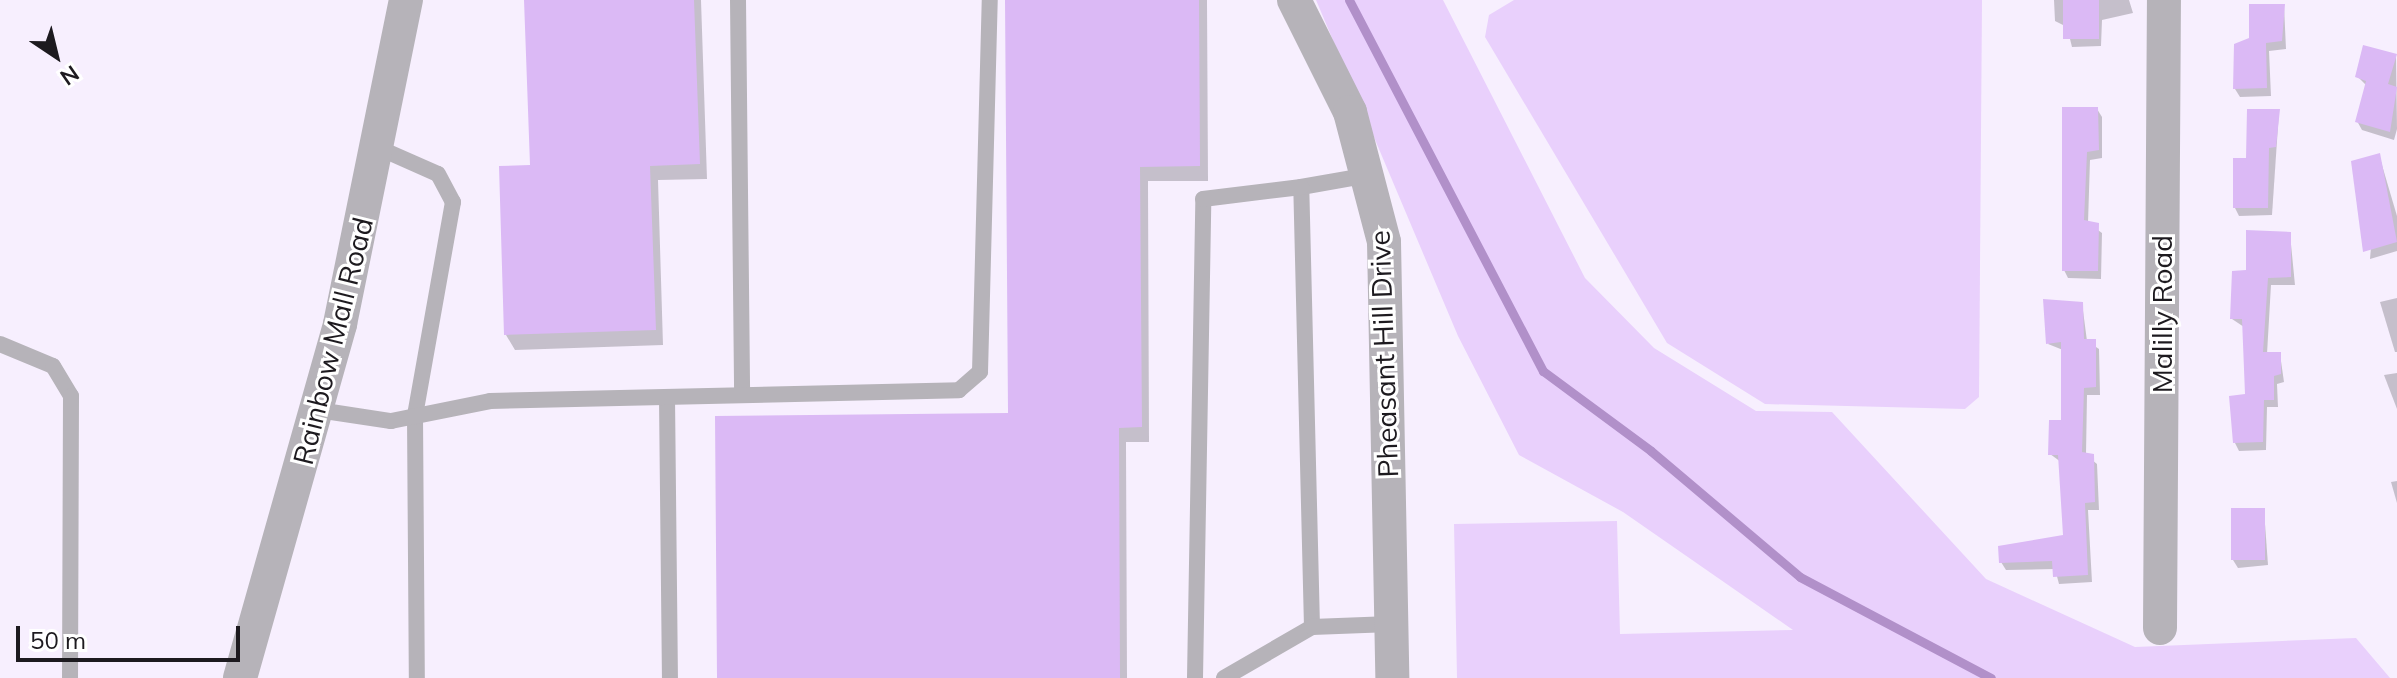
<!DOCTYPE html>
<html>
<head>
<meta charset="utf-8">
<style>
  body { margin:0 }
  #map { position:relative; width:2397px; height:678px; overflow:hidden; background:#f7effe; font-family:Mulish,sans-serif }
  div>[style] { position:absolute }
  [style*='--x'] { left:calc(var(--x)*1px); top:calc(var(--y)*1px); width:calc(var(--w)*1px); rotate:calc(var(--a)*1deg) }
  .green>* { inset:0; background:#e9d0fc }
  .shadow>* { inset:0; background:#0003 }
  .stream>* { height:9px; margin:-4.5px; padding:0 4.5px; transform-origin:4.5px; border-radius:4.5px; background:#b190c9 }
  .building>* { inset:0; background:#dbb9f5; transform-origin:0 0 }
  .service>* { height:16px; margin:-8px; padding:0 8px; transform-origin:8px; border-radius:8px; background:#b6b3b9 }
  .minor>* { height:34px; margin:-17px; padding:0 17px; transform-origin:17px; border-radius:17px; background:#b6b3b9 }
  span { translate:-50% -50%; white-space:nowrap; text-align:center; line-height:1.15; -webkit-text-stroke:6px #fff; paint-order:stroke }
  .street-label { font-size:28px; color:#1d1a1f }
  .north { position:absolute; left:16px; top:16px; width:80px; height:80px; -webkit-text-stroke:6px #fff; paint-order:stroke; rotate:145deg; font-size:22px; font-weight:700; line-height:32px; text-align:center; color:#1d1a1f }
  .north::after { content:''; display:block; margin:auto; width:28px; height:36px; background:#1d1a1f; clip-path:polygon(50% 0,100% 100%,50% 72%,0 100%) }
  .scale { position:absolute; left:16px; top:626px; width:224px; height:36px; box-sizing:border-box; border:4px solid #1d1a1f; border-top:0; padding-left:10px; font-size:24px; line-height:28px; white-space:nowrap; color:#1d1a1f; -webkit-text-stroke:6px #fff; paint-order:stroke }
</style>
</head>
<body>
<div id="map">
  <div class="green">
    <i style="clip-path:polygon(1316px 0,1443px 0,1585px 278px,1654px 348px,1756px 411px,1832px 412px,1986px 579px,2135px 647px,2356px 638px,2390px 678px,1457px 678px,1454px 524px,1617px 521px,1620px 634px,1793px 630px,1623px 512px,1519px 455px,1458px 336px)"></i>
    <i style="clip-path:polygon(1514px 0,1982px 0,1979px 397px,1965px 409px,1765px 404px,1667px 343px,1485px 37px,1489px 15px)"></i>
  </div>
  <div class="shadow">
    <i style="clip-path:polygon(526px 0,701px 0,707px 179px,658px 180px,663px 345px,515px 350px,506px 335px,532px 166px)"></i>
    <i style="clip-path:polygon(1007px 0,1207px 0,1208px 181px,1148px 181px,1149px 442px,1126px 442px,1127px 678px,719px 678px,1010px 415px)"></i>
    <i style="clip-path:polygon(2054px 0,2129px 0,2133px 13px,2102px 20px,2101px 46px,2072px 47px,2067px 27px,2055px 21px)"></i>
    <i style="clip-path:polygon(2284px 6px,2286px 49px,2269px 51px,2271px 96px,2240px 97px,2235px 89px,2251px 40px)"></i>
    <i style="clip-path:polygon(2396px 56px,2397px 129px,2394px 140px,2362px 130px,2357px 121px,2367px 86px,2357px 76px)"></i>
    <i style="clip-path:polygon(2064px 109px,2097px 109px,2102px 117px,2102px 158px,2090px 160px,2088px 223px,2102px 233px,2101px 279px,2068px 278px,2064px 270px)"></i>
    <i style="clip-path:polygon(2279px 111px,2272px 215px,2239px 216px,2235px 208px)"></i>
    <i style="clip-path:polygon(2379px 155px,2397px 216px,2397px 251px,2370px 259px)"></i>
    <i style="clip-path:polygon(2290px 234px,2295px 285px,2271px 285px,2267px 354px,2280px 354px,2284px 382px,2277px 384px,2278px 407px,2267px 407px,2266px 450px,2239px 451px,2235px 443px,2248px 396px,2244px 327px,2232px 319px,2248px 271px)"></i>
    <i style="clip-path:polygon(2397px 298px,2397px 352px,2395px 352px,2380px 302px)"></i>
    <i style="clip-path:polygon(2082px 303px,2087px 341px,2099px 349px,2100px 395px,2087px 395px,2086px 455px,2097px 464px,2099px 510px,2088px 510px,2092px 582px,2059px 584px,2055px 569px,2006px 570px,2001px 562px,2065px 536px,2061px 462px,2050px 454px,2063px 422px,2063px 350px,2048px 344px)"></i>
    <i style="clip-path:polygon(2397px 373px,2397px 409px,2384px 375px)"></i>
    <i style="clip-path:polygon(2397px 481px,2397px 503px,2391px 482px)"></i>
    <i style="clip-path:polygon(2264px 510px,2268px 565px,2238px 568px,2233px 560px)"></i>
  </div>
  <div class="stream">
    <i style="--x:1349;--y:0;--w:419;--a:62.4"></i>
    <i style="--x:1543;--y:371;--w:134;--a:36.5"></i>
    <i style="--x:1651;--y:451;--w:195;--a:40.2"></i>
    <i style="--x:1800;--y:577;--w:216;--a:27.9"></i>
  </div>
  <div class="building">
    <i style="clip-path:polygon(524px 0,694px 0,700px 164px,650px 166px,656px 330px,504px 335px,499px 166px,530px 165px)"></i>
    <i style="clip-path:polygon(1005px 0,1199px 0,1200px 166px,1140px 167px,1142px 427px,1119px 428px,1120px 678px,717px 678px,715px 416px,1008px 413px)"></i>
    <i style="left:2063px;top:0;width:36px;height:39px"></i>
    <i style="clip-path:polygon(2249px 4px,2285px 4px,2282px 41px,2266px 43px,2267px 88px,2233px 89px,2234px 44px,2249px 38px)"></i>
    <i style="clip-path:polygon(2363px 45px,2397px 54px,2388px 84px,2397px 87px,2390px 132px,2355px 122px,2366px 81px,2355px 77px)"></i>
    <i style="clip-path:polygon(2062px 107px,2098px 107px,2099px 150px,2087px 152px,2084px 220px,2099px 223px,2098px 271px,2062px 271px)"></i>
    <i style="clip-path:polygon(2247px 109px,2280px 109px,2276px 147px,2269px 148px,2268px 208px,2233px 208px,2233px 158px,2246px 158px)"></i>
    <i style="clip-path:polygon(2380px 153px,2397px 242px,2363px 252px,2351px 161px)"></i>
    <i style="clip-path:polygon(2246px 230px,2291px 232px,2291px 277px,2268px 278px,2263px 352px,2281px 352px,2281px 374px,2274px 376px,2274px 400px,2264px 400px,2263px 442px,2233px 443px,2229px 396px,2245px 394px,2242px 319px,2230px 319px,2232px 271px,2246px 270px)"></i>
    <i style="clip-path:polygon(2043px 299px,2083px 302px,2084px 339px,2096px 339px,2096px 387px,2084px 388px,2082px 452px,2094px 454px,2095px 502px,2085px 503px,2088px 575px,2053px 577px,2052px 561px,1999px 563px,1998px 546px,2063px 535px,2058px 455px,2048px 455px,2049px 420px,2061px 420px,2061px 342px,2046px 344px)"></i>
    <i style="left:2231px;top:508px;width:34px;height:52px"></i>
  </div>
  <div class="service">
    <i style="--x:738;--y:0;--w:395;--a:89.4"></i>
    <i style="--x:379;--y:148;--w:64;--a:23.8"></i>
    <i style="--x:438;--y:174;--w:32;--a:62"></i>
    <i style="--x:453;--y:202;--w:217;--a:100.1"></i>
    <i style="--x:415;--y:416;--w:262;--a:89.6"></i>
    <i style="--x:0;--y:344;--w:57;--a:22.5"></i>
    <i style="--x:53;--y:366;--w:35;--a:59"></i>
    <i style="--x:71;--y:396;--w:282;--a:90.2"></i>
    <i style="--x:667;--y:397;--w:281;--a:89.4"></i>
    <i style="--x:318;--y:410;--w:74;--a:8.6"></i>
    <i style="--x:391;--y:421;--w:101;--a:-11.4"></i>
    <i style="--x:490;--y:401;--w:469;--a:-1.3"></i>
    <i style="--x:959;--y:390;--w:28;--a:-41"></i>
    <i style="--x:980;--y:372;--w:372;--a:-88.5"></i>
    <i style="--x:1312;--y:627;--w:440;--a:-91.4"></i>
    <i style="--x:1301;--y:187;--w:70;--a:-9.9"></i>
    <i style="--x:1195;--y:678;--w:479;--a:-89"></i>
    <i style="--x:1203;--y:199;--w:99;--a:-7"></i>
    <i style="--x:1224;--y:678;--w:102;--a:-30.1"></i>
    <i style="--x:1312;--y:627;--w:79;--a:-2.2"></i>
  </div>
  <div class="minor">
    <i style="--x:1294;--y:0;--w:125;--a:63.4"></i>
    <i style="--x:1350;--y:112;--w:134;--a:75.3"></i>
    <i style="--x:1384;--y:242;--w:436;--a:88.9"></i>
    <i style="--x:2160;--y:628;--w:628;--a:-89.64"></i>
    <i style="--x:240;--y:678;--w:368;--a:-74.2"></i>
    <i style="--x:340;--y:324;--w:331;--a:-78.5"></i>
  </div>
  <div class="street-label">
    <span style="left:2162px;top:314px;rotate:-90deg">Malilly Road</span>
    <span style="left:333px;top:341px;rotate:-76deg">Rainbow Mall Road</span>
    <span style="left:1384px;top:354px;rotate:-92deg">Pheasant Hill Drive</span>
  </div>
  <div class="north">N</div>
  <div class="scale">50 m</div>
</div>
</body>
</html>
